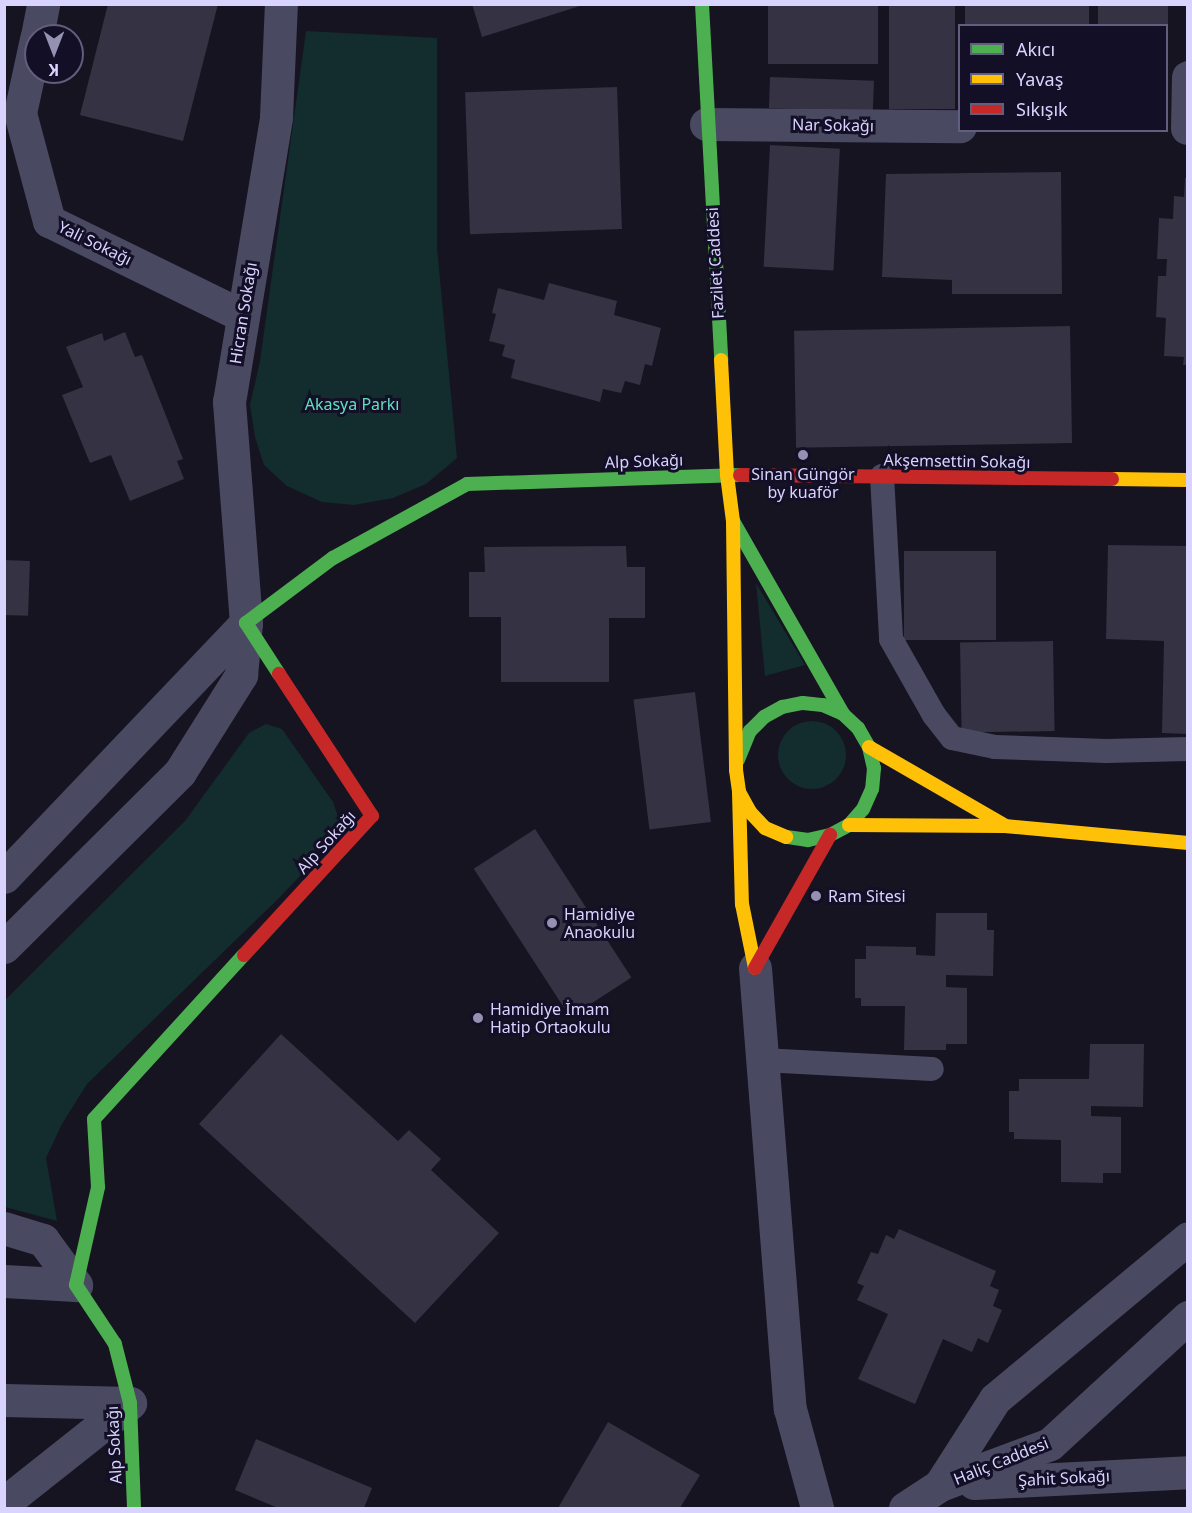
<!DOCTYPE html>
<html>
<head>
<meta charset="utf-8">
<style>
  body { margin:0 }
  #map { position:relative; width:1192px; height:1513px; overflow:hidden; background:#161421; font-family:"Noto Sans",sans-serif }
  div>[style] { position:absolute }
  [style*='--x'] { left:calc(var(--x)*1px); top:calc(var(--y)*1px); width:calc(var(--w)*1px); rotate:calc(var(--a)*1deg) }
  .green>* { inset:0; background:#132c2d }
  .round { border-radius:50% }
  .building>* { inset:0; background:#343243; transform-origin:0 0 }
  .lane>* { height:24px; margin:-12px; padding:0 12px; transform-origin:12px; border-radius:12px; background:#4a4962 }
  .street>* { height:33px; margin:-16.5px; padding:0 16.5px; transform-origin:16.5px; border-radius:16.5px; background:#4a4962 }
  .fast>* { height:14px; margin:-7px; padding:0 7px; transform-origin:7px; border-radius:7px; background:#4caf50 }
  .slow>* { height:14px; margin:-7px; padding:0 7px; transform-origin:7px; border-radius:7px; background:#ffc107 }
  .jam>* { height:14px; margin:-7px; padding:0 7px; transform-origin:7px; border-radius:7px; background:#c62828 }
  .dots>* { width:16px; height:16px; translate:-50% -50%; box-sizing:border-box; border:3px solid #130f26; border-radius:50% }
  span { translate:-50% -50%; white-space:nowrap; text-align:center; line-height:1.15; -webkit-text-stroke:6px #130f26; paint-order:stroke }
  .street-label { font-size:16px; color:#d9d4ff }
  .park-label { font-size:16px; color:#5fe0c0 }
  .poi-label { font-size:16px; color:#d9d4ff }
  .left { translate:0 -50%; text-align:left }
  .frame { position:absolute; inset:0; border:6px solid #d9d4ff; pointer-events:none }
  .legend { position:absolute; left:958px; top:24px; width:210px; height:108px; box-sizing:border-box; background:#130f26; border:2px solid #625e7d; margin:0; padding:8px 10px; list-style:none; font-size:18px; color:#d9d4ff }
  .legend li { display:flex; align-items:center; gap:12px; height:30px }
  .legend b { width:30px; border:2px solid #625e7d }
  .north { position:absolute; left:24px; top:24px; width:60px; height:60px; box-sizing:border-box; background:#130f26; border:2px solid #625e7d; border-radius:50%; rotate:180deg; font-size:16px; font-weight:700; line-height:24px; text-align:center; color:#d9d4ff }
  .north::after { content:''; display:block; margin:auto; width:21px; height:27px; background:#9591b1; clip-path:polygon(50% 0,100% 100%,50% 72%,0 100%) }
</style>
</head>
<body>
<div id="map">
  <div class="green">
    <i style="clip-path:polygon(306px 31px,437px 38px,437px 248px,457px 458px,426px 484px,393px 498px,354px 505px,322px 502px,287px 486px,264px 465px,255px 437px,250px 405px,260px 361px)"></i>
    <i style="clip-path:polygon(756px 583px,805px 665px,765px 676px)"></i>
    <i class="round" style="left:778px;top:721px;width:68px;height:68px"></i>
    <i style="clip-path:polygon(266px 724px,282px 729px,333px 802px,340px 823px,340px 834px,277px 900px,87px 1084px,62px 1124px,46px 1158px,57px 1221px,5px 1207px,5px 1000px,185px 821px,249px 733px)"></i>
  </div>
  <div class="building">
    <i style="clip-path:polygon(108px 4px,218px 4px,183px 141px,80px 115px)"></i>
    <i style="clip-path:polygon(472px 4px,583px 4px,583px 5px,482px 37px)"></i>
    <i style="left:768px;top:4px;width:110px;height:60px"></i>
    <i style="left:889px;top:4px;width:66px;height:105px"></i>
    <i style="left:965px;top:4px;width:124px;height:22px"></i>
    <i style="left:1098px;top:4px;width:70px;height:22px"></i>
    <i style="left:770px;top:77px;width:104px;height:31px;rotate:2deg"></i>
    <i style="left:617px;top:87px;width:142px;height:152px;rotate:88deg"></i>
    <i style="left:770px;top:145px;width:70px;height:122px;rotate:3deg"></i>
    <i style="clip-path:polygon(1061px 172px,1062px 294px,952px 294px,952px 280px,882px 277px,886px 174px)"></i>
    <i style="clip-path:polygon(1185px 178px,1188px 178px,1188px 365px,1183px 365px,1184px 357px,1164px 356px,1166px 318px,1156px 317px,1158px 276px,1166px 276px,1167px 259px,1157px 259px,1159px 218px,1173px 219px,1174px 196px,1184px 197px)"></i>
    <i style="clip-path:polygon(549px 283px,617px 301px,614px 315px,661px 328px,652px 366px,645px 364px,640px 385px,625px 381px,621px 393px,603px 389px,600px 402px,511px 378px,515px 360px,502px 356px,505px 345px,489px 341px,496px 314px,492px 313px,498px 288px,544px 300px)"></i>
    <i style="left:1070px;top:326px;width:117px;height:276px;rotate:89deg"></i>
    <i style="clip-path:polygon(125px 332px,135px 357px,142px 355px,183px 459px,177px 461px,184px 479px,130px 501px,111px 455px,90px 463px,62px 395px,83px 387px,66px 347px,102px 333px,104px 341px)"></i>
    <i style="clip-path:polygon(1108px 545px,1188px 546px,1188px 734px,1162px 733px,1164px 641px,1106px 639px)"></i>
    <i style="clip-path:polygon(626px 546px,627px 567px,645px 567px,645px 618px,609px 618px,609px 682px,501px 682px,501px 617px,469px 617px,469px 572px,485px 572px,484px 547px)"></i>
    <i style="left:904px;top:551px;width:92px;height:89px"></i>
    <i style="left:4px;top:560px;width:26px;height:55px;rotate:2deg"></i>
    <i style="left:1053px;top:641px;width:90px;height:93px;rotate:89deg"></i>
    <i style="left:695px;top:692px;width:131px;height:62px;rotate:83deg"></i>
    <i style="left:535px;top:829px;width:177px;height:73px;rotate:57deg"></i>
    <i style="clip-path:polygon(936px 913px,987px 913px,987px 930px,994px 930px,993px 976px,946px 975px,946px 987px,967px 988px,967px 1044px,946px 1044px,946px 1050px,904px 1050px,905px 1006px,861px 1006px,861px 998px,855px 998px,855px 959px,866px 959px,866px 946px,916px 947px,916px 955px,935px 956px)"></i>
    <i style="clip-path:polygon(281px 1034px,398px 1141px,409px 1130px,441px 1159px,431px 1170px,499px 1233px,415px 1323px,199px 1124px)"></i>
    <i style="clip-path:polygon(1090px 1044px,1144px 1044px,1143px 1107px,1091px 1106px,1091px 1116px,1121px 1117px,1121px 1173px,1103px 1173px,1103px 1183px,1061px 1182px,1061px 1140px,1014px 1139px,1014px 1132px,1009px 1132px,1009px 1091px,1019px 1091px,1019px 1079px,1089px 1079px)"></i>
    <i style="clip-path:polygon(899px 1229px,996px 1271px,990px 1286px,999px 1290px,993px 1306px,1002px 1310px,988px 1343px,978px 1338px,972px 1352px,943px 1339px,915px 1404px,858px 1379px,888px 1314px,857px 1300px,864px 1286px,857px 1283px,871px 1252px,878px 1254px,886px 1235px,894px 1239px)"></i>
    <i style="clip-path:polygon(608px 1422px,700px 1475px,680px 1508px,558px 1508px)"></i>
    <i style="clip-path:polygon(256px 1439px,372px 1488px,364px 1508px,278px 1508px,235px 1490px)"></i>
  </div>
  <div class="lane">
    <i style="--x:882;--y:476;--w:163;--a:86.8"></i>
    <i style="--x:891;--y:639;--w:87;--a:60.5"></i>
    <i style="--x:934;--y:715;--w:29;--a:52"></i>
    <i style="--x:952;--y:738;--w:44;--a:11.8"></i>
    <i style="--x:995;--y:747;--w:111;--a:2.1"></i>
    <i style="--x:1106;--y:751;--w:82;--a:-1.4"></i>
    <i style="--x:762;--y:1060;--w:170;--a:3"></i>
  </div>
  <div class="street">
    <i style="--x:37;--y:36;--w:33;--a:-79"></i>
    <i style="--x:36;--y:39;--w:76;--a:102.2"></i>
    <i style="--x:20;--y:113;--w:112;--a:75"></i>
    <i style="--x:49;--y:221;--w:216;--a:26.1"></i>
    <i style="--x:706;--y:124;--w:254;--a:0.5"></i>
    <i style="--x:1187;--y:128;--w:51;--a:-88.9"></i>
    <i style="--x:4;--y:877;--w:351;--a:-46.4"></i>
    <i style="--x:4;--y:947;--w:248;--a:-44.8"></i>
    <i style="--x:180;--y:772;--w:115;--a:-57.8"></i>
    <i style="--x:241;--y:675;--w:52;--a:-84.5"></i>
    <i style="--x:246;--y:623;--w:222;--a:-94.4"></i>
    <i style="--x:229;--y:402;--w:289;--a:-80.6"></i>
    <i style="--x:276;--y:117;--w:113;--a:-87.5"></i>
    <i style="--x:755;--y:968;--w:442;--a:85.5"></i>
    <i style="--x:790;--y:1409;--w:103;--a:74.7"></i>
    <i style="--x:4;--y:1228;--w:41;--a:17.1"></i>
    <i style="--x:43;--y:1240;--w:56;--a:53.7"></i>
    <i style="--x:4;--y:1281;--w:72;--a:3.2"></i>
    <i style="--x:4;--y:1400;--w:126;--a:1.4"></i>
    <i style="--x:974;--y:1483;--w:214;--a:-2.9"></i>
    <i style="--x:940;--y:1485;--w:102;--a:-57.4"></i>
    <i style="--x:995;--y:1399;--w:251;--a:-39.8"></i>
    <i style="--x:4;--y:1503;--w:161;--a:-38.4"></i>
    <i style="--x:905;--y:1508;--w:42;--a:-33.3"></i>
    <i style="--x:940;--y:1485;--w:117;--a:-20.4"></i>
    <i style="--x:1050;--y:1444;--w:188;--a:-42.6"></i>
  </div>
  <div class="fast">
    <i style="--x:702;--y:4;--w:357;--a:86.9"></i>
    <i style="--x:733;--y:521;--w:222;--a:60.3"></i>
    <i style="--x:843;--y:714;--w:21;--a:43"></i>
    <i style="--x:858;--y:728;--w:22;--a:60"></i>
    <i style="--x:869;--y:747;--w:22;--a:77"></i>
    <i style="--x:874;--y:768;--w:21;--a:95"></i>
    <i style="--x:872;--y:789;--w:22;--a:114"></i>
    <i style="--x:863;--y:809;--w:21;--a:131"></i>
    <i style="--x:849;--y:825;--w:21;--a:152"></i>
    <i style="--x:830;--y:835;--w:23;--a:167"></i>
    <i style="--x:808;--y:840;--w:22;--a:-172"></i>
    <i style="--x:279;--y:674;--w:61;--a:-122.9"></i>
    <i style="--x:246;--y:623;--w:109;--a:-36.8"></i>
    <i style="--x:333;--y:558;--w:153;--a:-28.9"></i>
    <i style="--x:467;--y:484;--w:273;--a:-1.9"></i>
    <i style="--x:738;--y:760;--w:31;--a:-68"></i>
    <i style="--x:750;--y:731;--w:20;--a:-45"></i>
    <i style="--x:764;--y:717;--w:21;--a:-29"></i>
    <i style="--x:782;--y:707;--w:21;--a:-11"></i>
    <i style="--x:803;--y:703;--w:20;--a:6"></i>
    <i style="--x:823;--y:705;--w:22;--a:24"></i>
    <i style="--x:134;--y:1508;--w:105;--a:-92.2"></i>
    <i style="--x:130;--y:1403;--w:61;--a:-104.3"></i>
    <i style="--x:115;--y:1344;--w:71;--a:-123.5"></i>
    <i style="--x:76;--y:1285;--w:100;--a:-77.3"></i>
    <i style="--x:98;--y:1187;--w:68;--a:-93.4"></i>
    <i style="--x:94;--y:1119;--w:222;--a:-47.6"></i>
  </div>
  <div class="slow">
    <i style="--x:721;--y:360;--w:115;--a:87"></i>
    <i style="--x:727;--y:475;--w:46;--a:82.6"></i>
    <i style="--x:733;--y:521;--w:249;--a:89.3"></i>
    <i style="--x:736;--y:770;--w:22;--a:82"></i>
    <i style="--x:739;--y:792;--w:23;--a:61"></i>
    <i style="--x:750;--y:812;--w:22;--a:47"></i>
    <i style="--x:765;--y:828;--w:23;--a:23"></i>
    <i style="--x:1112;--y:479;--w:76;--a:0.8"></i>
    <i style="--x:869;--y:747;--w:156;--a:30"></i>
    <i style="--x:739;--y:792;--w:112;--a:88.5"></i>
    <i style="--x:742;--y:904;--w:65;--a:78.5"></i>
    <i style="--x:849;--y:825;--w:156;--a:0.4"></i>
    <i style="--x:1005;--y:826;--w:184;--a:5.3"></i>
  </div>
  <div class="jam">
    <i style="--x:740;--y:475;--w:372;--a:0.6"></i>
    <i style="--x:244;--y:955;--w:189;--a:-47.4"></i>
    <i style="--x:372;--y:816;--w:170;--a:-123.2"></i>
    <i style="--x:755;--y:968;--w:153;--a:-60.6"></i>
  </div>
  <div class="dots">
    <i style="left:803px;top:455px;background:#9591b1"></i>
    <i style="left:816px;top:896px;background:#9591b1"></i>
    <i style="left:552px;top:923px;background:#9591b1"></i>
    <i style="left:478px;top:1018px;background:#9591b1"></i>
  </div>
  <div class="street-label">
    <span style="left:833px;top:125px;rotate:1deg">Nar Sokağı</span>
    <span style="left:95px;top:243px;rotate:26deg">Yali Sokağı</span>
    <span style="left:715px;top:263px;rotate:-93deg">Fazilet Caddesi</span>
    <span style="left:243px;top:313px;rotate:-81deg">Hicran Sokağı</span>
    <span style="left:644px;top:461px;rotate:-2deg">Alp Sokağı</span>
    <span style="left:957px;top:461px;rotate:1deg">Akşemsettin Sokağı</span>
    <span style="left:326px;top:842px;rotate:-48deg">Alp Sokağı</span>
    <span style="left:114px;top:1445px;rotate:-93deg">Alp Sokağı</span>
    <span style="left:1001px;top:1461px;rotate:-22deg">Haliç Caddesi</span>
    <span style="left:1064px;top:1478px;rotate:-3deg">Şahit Sokağı</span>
  </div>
  <div class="park-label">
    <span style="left:352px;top:404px">Akasya Parkı</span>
  </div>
  <div class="poi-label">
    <span style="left:803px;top:483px">Sinan Güngör<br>by kuaför</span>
    <span class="left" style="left:828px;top:896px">Ram Sitesi</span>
    <span class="left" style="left:564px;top:923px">Hamidiye<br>Anaokulu</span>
    <span class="left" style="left:490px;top:1018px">Hamidiye İmam<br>Hatip Ortaokulu</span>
  </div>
  <div class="frame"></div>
  <ul class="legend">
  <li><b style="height:8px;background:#4caf50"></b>Akıcı</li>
  <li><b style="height:8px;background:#ffc107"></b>Yavaş</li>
  <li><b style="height:8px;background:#c62828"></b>Sıkışık</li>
  </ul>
  <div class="north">K</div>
</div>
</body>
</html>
